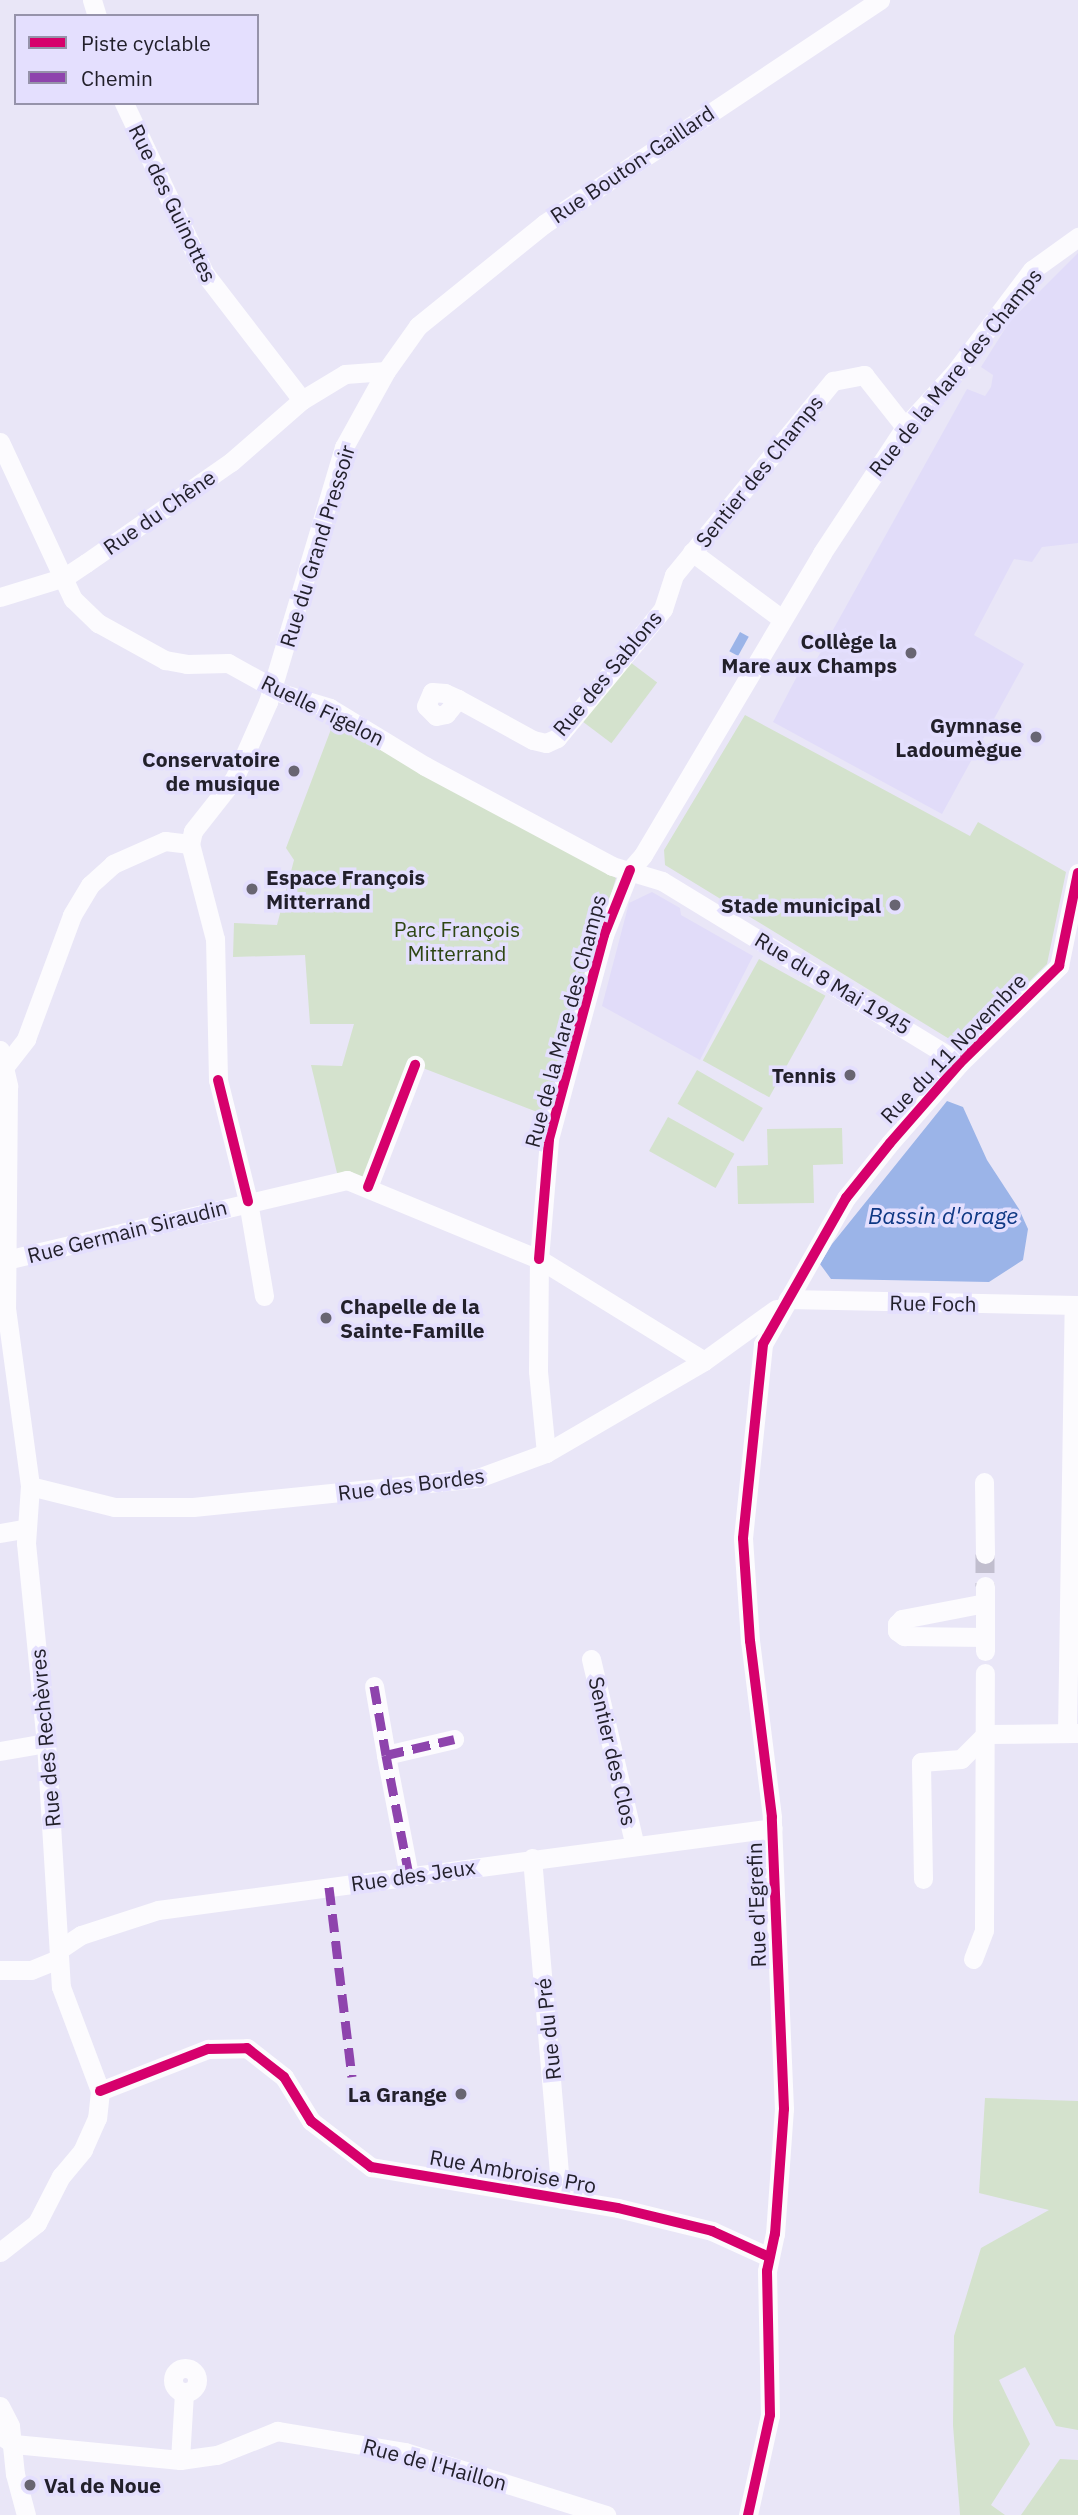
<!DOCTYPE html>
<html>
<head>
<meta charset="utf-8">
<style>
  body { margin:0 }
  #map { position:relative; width:1078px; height:2515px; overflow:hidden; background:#e9e6f7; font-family:"IBM Plex Sans",sans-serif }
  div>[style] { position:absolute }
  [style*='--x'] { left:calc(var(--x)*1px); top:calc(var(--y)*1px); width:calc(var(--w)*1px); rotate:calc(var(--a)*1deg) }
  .built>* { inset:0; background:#e1dcf9 }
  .green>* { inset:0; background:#d4e2cd; transform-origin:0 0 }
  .water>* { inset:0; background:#9bb4e8; transform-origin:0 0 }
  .minor-tunnel>* { height:19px; margin-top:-9.5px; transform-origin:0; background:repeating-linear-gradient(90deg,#c1bece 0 19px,transparent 0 29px) }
  .minor>* { height:19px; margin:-9.5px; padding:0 9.5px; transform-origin:9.5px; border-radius:9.5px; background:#fcfbfe }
  .minor>.ring { margin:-9.5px; padding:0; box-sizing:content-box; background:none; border:19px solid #fcfbfe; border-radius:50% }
  .quiet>* { height:9px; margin-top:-4.5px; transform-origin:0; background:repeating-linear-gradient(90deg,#8e44ad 0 18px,transparent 0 27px) }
  .cycleway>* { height:10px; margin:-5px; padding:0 5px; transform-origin:5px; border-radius:5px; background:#d6006c }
  .dots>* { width:19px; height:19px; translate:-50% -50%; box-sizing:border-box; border:4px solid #e4dffe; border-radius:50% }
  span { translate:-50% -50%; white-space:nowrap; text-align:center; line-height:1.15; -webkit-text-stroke:7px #e4dffe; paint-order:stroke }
  .street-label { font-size:21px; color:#22202b }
  .poi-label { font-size:21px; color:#22202b; font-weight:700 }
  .right { translate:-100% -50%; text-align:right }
  .left { translate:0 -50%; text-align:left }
  .park-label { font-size:21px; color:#2e4613 }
  .water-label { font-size:23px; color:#0e3884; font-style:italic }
  .legend { position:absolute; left:14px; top:14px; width:245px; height:91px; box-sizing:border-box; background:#e4dffe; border:2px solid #9693aa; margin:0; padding:9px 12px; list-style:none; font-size:21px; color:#22202b }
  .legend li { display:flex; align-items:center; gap:14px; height:35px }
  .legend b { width:35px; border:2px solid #9693aa }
</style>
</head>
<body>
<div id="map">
  <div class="built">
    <i style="clip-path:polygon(1078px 253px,1078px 543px,1042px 547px,1032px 562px,1014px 559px,974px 635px,1024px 664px,942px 814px,773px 722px,805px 661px,814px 664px,967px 389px,985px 396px,991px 387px,993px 375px,981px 367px,1010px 321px)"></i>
    <i style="clip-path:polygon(652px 892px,680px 908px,681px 915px,753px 956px,700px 1060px,602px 1006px,629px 903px)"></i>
  </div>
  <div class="green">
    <i style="left:626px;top:659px;width:39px;height:76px;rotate:37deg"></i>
    <i style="clip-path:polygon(745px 715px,970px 836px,978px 822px,1066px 872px,1047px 964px,973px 1036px,951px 1040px,665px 865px,664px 850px)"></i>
    <i style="clip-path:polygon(333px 724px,616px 878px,545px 1115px,415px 1065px,365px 1177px,337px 1173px,311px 1065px,342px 1066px,354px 1024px,310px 1024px,305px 955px,233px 957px,234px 923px,277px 925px,294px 860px,286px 848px)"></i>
    <i style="left:759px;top:959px;width:76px;height:116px;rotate:29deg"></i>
    <i style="left:697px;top:1070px;width:76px;height:39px;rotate:30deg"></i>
    <i style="left:668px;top:1117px;width:76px;height:39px;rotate:29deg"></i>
    <i style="clip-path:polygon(842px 1128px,843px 1164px,813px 1165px,814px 1203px,738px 1204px,737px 1166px,768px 1165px,767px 1129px)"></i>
    <i style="clip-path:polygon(985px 2098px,1078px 2101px,1078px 2430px,1056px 2426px,1025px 2367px,999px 2380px,1030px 2444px,991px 2505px,1005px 2515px,960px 2515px,953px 2425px,954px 2336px,981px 2248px,1049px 2210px,979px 2193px)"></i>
    <i style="clip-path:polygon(1060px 2459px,1078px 2460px,1078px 2515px,1021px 2515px)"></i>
  </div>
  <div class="water">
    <i style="left:740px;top:632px;width:10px;height:22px;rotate:29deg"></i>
    <i style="clip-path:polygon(947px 1101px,963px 1107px,987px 1160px,1019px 1209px,1028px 1229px,1023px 1260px,989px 1282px,831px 1279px,820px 1264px,832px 1244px)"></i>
  </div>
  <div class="minor-tunnel">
    <i style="--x:985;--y:1554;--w:32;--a:90"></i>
  </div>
  <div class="minor">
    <i style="--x:92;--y:0;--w:17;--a:73"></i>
    <i style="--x:124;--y:103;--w:189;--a:64.7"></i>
    <i style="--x:205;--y:274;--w:159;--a:52.4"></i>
    <i style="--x:0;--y:442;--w:173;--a:65.1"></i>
    <i style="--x:73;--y:599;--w:35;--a:44"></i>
    <i style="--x:98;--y:623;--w:77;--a:28.9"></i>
    <i style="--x:165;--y:660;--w:22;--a:10"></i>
    <i style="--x:187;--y:664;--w:41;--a:-1.4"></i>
    <i style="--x:228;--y:663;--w:64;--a:29"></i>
    <i style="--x:284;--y:694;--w:48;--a:16.9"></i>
    <i style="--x:330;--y:708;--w:111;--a:31.4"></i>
    <i style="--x:425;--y:766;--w:212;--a:28.1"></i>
    <i style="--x:612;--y:866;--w:52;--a:16.7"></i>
    <i style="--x:662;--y:881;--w:349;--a:31.4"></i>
    <i style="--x:692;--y:552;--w:112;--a:36.7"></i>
    <i style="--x:0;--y:597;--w:68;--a:-17.1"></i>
    <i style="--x:65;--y:577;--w:25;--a:-34"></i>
    <i style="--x:86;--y:563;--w:177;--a:-34.9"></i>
    <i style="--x:231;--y:462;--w:94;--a:-41.1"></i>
    <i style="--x:302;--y:400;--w:50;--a:-31.2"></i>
    <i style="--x:345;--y:374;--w:41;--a:-4.2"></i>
    <i style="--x:386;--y:371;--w:55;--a:-54.6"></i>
    <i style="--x:418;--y:326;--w:162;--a:-39"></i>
    <i style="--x:544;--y:224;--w:404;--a:-33.7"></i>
    <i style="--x:458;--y:699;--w:19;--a:129"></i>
    <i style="--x:446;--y:714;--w:10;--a:169"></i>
    <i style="--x:436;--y:716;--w:14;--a:-135"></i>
    <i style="--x:426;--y:706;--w:15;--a:-67"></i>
    <i style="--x:432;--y:692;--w:13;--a:4"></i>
    <i style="--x:445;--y:693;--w:14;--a:25"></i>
    <i style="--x:458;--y:699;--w:85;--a:28.7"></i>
    <i style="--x:533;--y:740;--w:13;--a:13"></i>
    <i style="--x:546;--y:743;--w:12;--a:-24"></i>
    <i style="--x:557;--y:738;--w:167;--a:-50.6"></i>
    <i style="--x:663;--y:609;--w:36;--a:-72"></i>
    <i style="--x:674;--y:575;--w:251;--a:-50.7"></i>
    <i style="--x:833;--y:381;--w:32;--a:-11"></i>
    <i style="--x:864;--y:375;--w:66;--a:51.7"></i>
    <i style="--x:0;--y:1050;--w:37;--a:77"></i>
    <i style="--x:8;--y:1086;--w:222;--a:90.5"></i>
    <i style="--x:6;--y:1308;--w:180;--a:82.3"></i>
    <i style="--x:30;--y:1486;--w:57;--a:94"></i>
    <i style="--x:26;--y:1543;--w:201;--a:84.3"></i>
    <i style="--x:46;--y:1743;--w:244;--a:86.5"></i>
    <i style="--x:61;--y:1987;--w:111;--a:69.4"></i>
    <i style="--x:100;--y:2091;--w:27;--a:96"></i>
    <i style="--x:97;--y:2118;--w:35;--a:114"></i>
    <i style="--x:83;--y:2150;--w:34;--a:130"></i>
    <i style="--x:61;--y:2176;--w:53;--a:117.1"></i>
    <i style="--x:37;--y:2223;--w:47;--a:141.9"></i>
    <i style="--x:6;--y:1065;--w:33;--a:-52"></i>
    <i style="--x:26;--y:1039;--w:132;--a:-69.6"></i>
    <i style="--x:72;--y:915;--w:35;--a:-59"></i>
    <i style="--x:90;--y:885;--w:31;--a:-42"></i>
    <i style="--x:113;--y:864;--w:57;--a:-23.9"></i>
    <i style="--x:165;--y:841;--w:25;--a:7"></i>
    <i style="--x:368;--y:1187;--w:131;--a:-68.9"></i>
    <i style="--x:6;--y:1260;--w:350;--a:-13.2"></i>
    <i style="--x:347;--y:1180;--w:208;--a:22.4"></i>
    <i style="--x:539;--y:1259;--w:194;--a:31.7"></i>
    <i style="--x:264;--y:1296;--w:96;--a:-99.6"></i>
    <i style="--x:248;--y:1201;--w:125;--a:-103.9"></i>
    <i style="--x:218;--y:1080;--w:141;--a:-91.2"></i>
    <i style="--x:215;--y:939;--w:98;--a:-104.7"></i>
    <i style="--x:190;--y:844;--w:13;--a:-77"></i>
    <i style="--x:193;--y:831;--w:66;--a:-51.7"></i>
    <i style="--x:234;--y:779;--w:84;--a:-66.2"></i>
    <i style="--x:268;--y:702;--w:266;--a:-73.4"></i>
    <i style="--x:344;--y:447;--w:87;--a:-61.1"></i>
    <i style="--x:788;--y:1299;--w:290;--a:1.2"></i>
    <i style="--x:546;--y:1453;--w:82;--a:-95.6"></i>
    <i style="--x:538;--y:1371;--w:112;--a:-89.5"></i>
    <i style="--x:539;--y:1259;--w:120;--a:-85.2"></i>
    <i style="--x:549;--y:1139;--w:211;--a:-74.9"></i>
    <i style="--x:604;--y:935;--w:70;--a:-68.2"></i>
    <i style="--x:630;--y:870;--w:20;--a:-49"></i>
    <i style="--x:643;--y:855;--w:351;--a:-59.3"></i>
    <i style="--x:822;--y:553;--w:151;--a:-56.6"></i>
    <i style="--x:905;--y:427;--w:74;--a:-47.7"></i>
    <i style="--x:955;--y:372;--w:128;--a:-53"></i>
    <i style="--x:1032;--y:270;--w:57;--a:-35.7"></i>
    <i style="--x:984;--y:1482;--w:72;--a:89.2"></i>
    <i style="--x:30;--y:1486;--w:87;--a:14"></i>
    <i style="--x:114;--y:1507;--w:79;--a:0"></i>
    <i style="--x:193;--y:1507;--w:286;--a:-5.8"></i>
    <i style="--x:478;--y:1478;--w:72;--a:-20.2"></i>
    <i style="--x:546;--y:1453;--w:183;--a:-30.2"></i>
    <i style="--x:704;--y:1361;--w:89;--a:-35.8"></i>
    <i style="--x:0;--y:1533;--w:27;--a:-10"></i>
    <i style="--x:985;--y:1603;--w:85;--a:169.1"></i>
    <i style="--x:902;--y:1619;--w:7;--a:135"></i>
    <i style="--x:897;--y:1624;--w:7;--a:90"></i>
    <i style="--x:897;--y:1631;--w:9;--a:36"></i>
    <i style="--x:904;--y:1636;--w:81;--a:0.7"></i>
    <i style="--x:985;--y:1651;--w:65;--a:-90"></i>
    <i style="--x:591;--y:1659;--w:189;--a:76.8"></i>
    <i style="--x:374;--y:1686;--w:70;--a:80.1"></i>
    <i style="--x:1067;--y:1733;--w:428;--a:-89.1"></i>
    <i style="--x:0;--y:1751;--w:47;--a:-9.9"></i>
    <i style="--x:532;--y:1858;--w:342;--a:85.1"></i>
    <i style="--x:409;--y:1875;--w:122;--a:-100.9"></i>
    <i style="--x:386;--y:1755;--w:70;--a:-13.2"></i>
    <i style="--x:923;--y:1879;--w:117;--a:-91"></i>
    <i style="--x:921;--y:1762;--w:40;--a:-4.3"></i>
    <i style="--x:961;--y:1759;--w:35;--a:-45"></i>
    <i style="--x:986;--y:1734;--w:92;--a:-0.6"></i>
    <i style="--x:60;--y:1949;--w:25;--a:-34"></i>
    <i style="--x:81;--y:1935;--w:81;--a:-18"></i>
    <i style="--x:158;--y:1910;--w:620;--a:-7.59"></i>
    <i style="--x:973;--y:1959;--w:31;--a:-69"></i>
    <i style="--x:984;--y:1930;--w:257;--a:-89.8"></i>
    <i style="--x:0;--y:1970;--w:31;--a:0"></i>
    <i style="--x:31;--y:1970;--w:29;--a:-22"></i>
    <i style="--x:100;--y:2091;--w:116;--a:-21.3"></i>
    <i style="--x:208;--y:2049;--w:39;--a:-1"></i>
    <i style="--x:247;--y:2048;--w:47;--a:38.1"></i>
    <i style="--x:284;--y:2077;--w:52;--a:58.5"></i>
    <i style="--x:311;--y:2121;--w:76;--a:37.5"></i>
    <i style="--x:371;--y:2167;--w:250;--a:9.4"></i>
    <i style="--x:618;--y:2208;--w:97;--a:13.7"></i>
    <i style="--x:712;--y:2231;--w:63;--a:24.5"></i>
    <i class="ring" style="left:173px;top:2368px;width:5px;height:5px"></i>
    <i style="--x:0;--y:2406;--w:22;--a:63"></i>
    <i style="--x:10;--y:2426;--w:48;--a:84.1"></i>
    <i style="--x:15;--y:2474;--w:42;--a:75"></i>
    <i style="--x:0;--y:2435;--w:17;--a:33"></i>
    <i style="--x:14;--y:2444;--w:167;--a:5.5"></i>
    <i style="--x:180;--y:2460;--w:37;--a:-8"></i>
    <i style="--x:217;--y:2455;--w:65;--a:-21.8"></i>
    <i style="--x:277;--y:2431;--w:130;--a:9.3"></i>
    <i style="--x:405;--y:2452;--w:211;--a:17.4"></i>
    <i style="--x:180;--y:2460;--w:68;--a:-86.6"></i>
    <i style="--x:748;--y:2515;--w:102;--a:-77.6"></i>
    <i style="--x:770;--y:2415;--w:144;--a:-91.2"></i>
    <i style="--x:767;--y:2271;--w:38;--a:-78"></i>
    <i style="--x:775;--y:2234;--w:125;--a:-85.9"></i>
    <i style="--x:784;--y:2109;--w:292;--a:-92.4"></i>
    <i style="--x:772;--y:1817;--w:177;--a:-97.1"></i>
    <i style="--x:750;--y:1641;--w:103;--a:-93.9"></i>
    <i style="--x:743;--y:1538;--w:195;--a:-84.1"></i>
    <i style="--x:763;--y:1344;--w:168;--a:-60.4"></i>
    <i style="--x:846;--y:1198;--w:70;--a:-51.3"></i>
    <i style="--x:890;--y:1143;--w:106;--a:-48.8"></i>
    <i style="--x:960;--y:1063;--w:139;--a:-44.4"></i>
    <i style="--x:1059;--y:966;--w:95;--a:-78.5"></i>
  </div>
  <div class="quiet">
    <i style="--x:374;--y:1686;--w:70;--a:80.1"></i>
    <i style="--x:409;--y:1875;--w:122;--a:-100.9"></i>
    <i style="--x:386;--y:1755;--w:70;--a:-13.2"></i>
    <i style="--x:329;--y:1887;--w:191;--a:83.1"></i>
  </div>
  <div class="cycleway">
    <i style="--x:218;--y:1080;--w:125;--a:76.1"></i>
    <i style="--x:368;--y:1187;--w:131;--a:-68.9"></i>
    <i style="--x:539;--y:1259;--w:120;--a:-85.2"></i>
    <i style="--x:549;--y:1139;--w:211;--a:-74.9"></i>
    <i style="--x:604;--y:935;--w:70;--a:-68.2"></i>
    <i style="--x:100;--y:2091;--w:116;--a:-21.3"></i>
    <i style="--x:208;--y:2049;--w:39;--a:-1"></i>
    <i style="--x:247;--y:2048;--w:47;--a:38.1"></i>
    <i style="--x:284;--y:2077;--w:52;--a:58.5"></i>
    <i style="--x:311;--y:2121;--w:76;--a:37.5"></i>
    <i style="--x:371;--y:2167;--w:250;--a:9.4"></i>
    <i style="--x:618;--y:2208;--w:97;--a:13.7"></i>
    <i style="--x:712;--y:2231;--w:63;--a:24.5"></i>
    <i style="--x:748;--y:2515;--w:102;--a:-77.6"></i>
    <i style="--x:770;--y:2415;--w:144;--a:-91.2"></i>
    <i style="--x:767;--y:2271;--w:38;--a:-78"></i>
    <i style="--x:775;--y:2234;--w:125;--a:-85.9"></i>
    <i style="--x:784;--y:2109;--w:292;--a:-92.4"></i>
    <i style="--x:772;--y:1817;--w:177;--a:-97.1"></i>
    <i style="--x:750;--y:1641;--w:103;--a:-93.9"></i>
    <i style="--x:743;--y:1538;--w:195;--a:-84.1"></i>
    <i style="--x:763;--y:1344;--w:168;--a:-60.4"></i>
    <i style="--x:846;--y:1198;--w:70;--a:-51.3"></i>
    <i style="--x:890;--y:1143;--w:106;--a:-48.8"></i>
    <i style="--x:960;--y:1063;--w:139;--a:-44.4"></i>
    <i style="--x:1059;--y:966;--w:95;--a:-78.5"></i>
  </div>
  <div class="dots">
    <i style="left:911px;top:653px;background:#686572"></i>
    <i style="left:1036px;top:737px;background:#686572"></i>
    <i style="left:294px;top:771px;background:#686572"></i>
    <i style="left:252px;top:889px;background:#686572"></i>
    <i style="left:895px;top:905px;background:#686572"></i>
    <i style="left:850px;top:1075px;background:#686572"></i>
    <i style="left:326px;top:1318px;background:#686572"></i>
    <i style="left:461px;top:2094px;background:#686572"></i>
    <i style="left:30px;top:2485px;background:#686572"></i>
  </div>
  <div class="street-label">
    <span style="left:632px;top:164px;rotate:-34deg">Rue Bouton-Gaillard</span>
    <span style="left:173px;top:203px;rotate:64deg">Rue des Guinottes</span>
    <span style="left:955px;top:372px;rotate:-51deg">Rue de la Mare des Champs</span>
    <span style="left:759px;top:471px;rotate:-51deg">Sentier des Champs</span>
    <span style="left:159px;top:512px;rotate:-35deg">Rue du Chêne</span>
    <span style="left:317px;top:546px;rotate:-73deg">Rue du Grand Pressoir</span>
    <span style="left:607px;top:673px;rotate:-50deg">Rue des Sablons</span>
    <span style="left:323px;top:710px;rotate:26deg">Ruelle Figelon</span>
    <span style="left:833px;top:983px;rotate:31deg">Rue du 8 Mai 1945</span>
    <span style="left:565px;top:1021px;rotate:-75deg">Rue de la Mare des Champs</span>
    <span style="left:953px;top:1048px;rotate:-46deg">Rue du 11 Novembre</span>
    <span style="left:127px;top:1231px;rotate:-14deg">Rue Germain Siraudin</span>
    <span style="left:933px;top:1303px;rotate:1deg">Rue Foch</span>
    <span style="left:411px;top:1484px;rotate:-7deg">Rue des Bordes</span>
    <span style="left:45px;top:1738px;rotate:-95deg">Rue des Rechèvres</span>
    <span style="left:613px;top:1751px;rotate:77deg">Sentier des Clos</span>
    <span style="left:413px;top:1875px;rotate:-8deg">Rue des Jeux</span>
    <span style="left:756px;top:1905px;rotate:-92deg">Rue d'Egrefin</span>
    <span style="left:548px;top:2029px;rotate:-96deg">Rue du Pré</span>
    <span style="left:513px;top:2171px;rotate:10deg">Rue Ambroise Pro</span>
    <span style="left:435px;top:2464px;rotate:15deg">Rue de l'Haillon</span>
  </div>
  <div class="poi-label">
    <span class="right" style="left:897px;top:653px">Collège la<br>Mare aux Champs</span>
    <span class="right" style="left:1022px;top:737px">Gymnase<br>Ladoumègue</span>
    <span class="right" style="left:280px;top:771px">Conservatoire<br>de musique</span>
    <span class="left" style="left:266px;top:889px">Espace François<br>Mitterrand</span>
    <span class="right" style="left:881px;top:905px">Stade municipal</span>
    <span class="right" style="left:836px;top:1075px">Tennis</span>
    <span class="left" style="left:340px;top:1318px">Chapelle de la<br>Sainte-Famille</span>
    <span class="right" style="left:447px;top:2094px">La Grange</span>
    <span class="left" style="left:44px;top:2485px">Val de Noue</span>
  </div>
  <div class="park-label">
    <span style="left:457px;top:941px">Parc François<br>Mitterrand</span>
  </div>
  <div class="water-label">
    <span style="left:943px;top:1215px">Bassin d'orage</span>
  </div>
  <ul class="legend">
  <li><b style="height:9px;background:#d6006c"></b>Piste cyclable</li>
  <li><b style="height:9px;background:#8e44ad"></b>Chemin</li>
  </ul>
</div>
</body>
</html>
